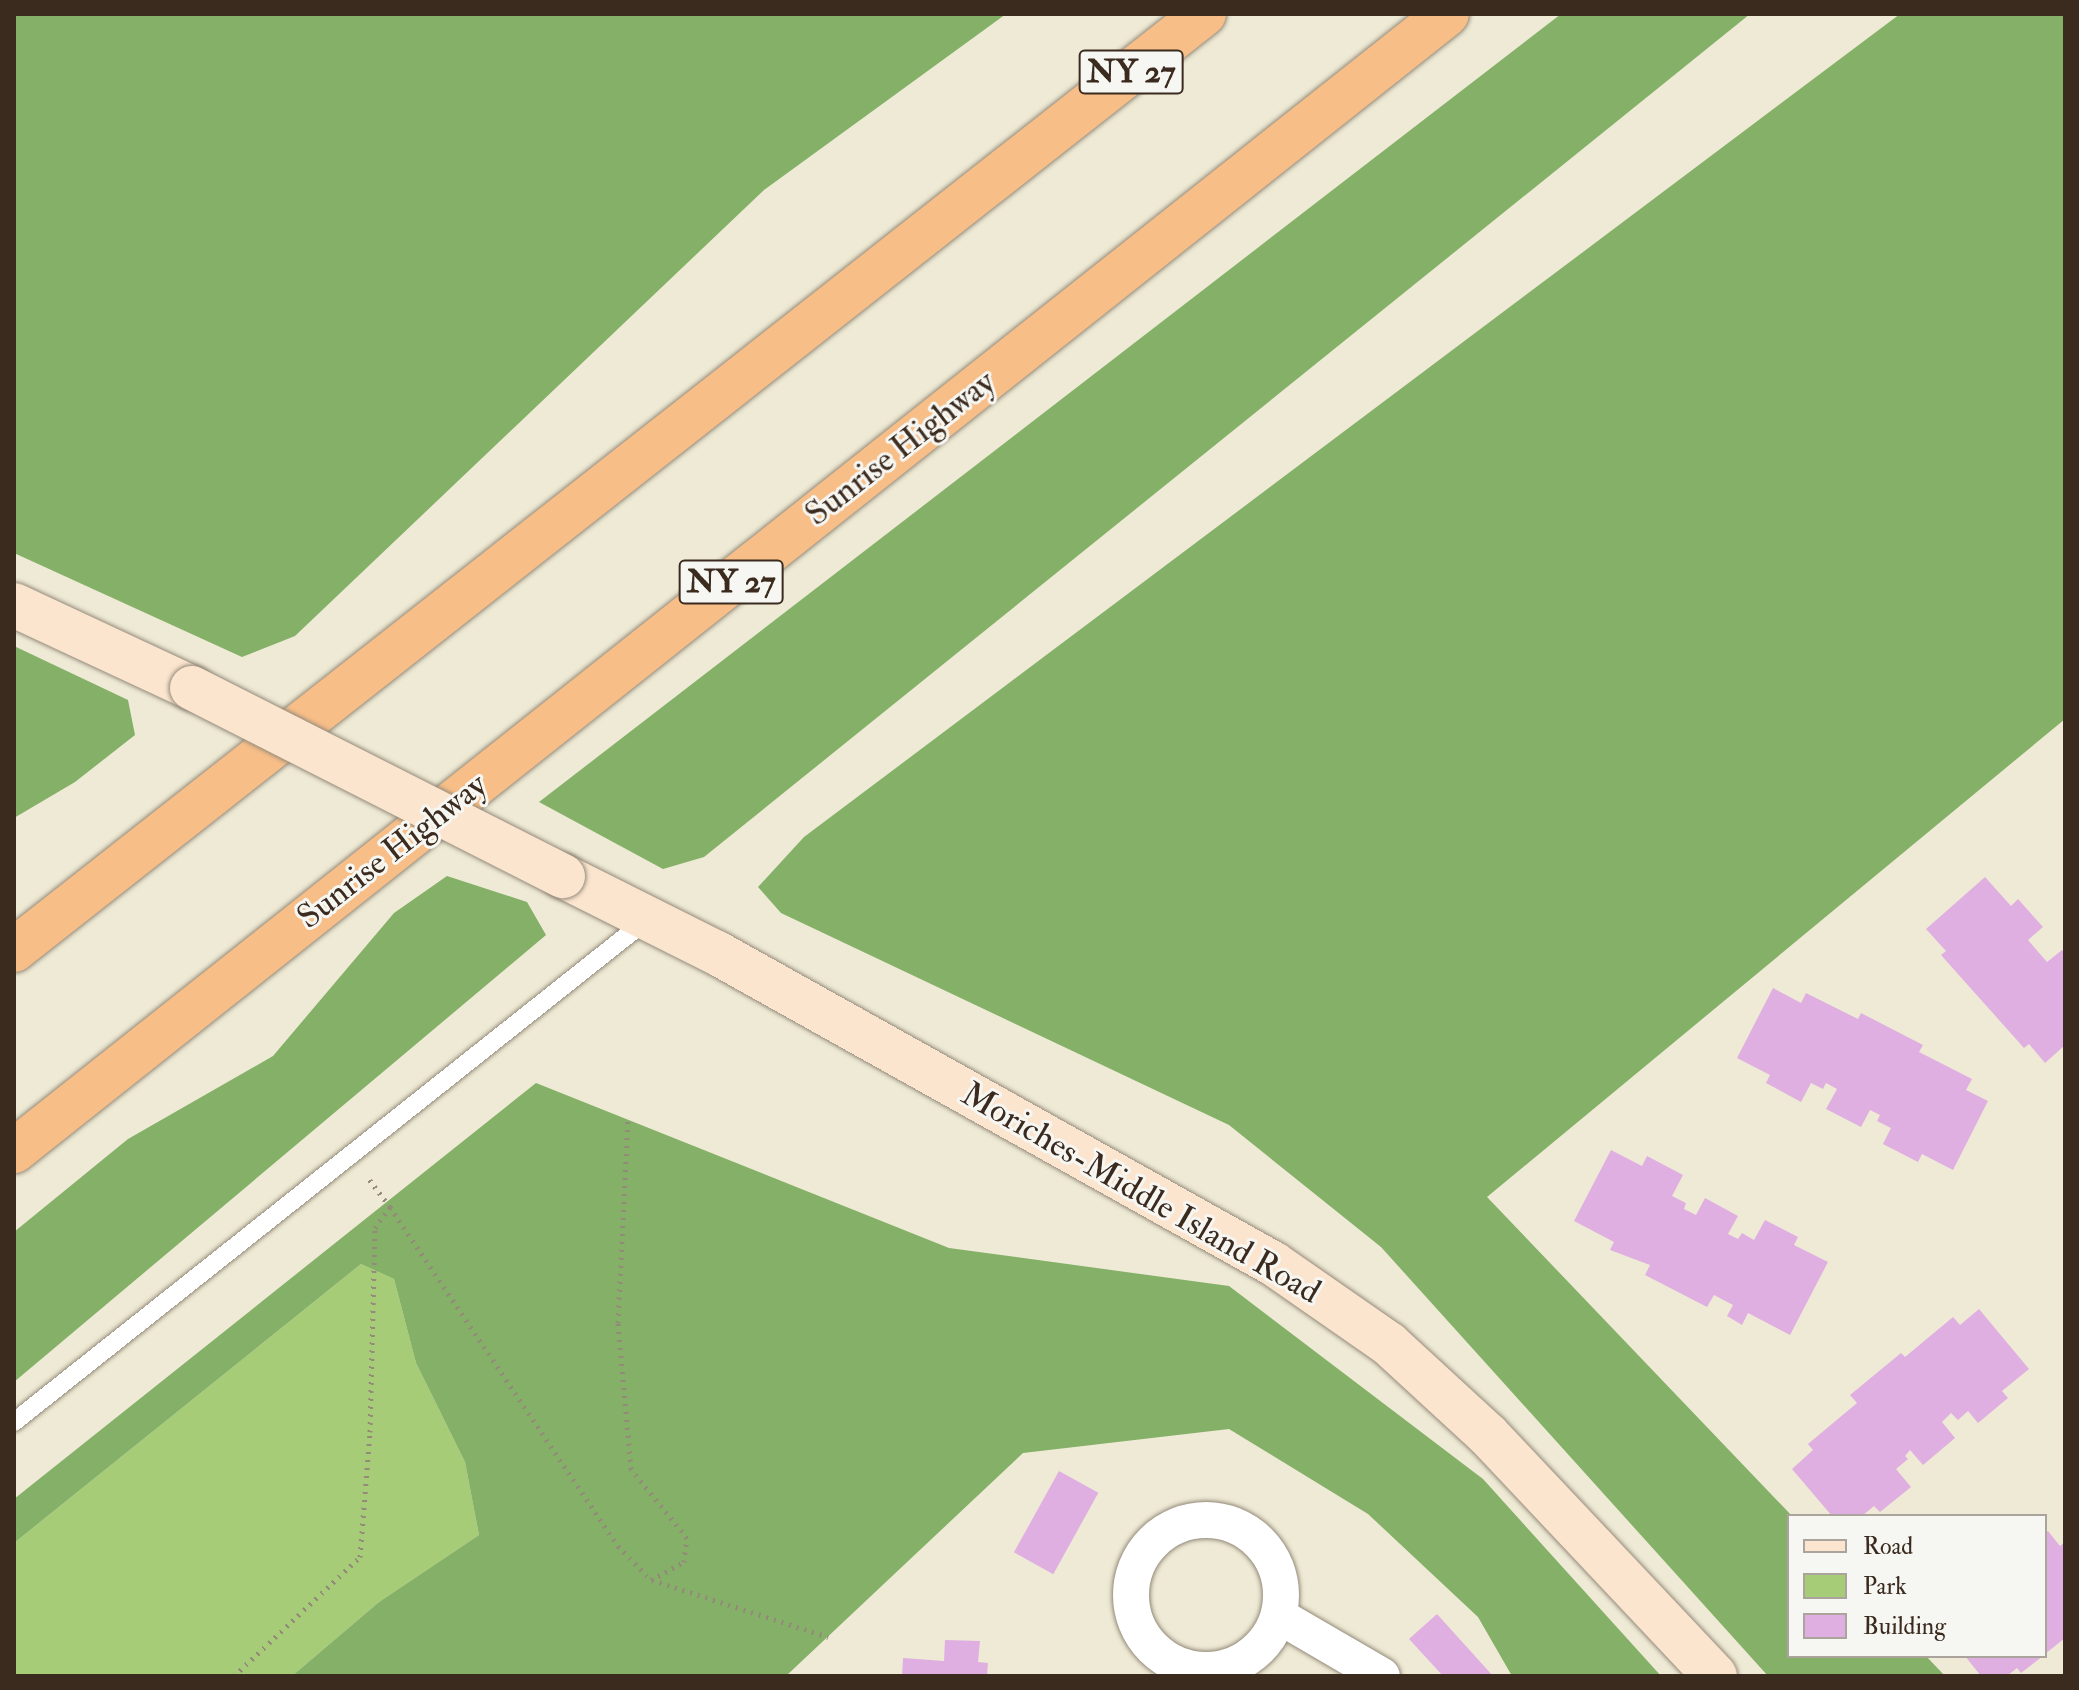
<!DOCTYPE html>
<html>
<head>
<meta charset="utf-8">
<style>
  body { margin:0 }
  #map { position:relative; width:2079px; height:1690px; overflow:hidden; background:#eeead5; font-family:"IM FELL Double Pica",serif }
  div>[style] { position:absolute }
  [style*='--x'] { left:calc(var(--x)*1px); top:calc(var(--y)*1px); width:calc(var(--w)*1px); rotate:calc(var(--a)*1deg) }
  .green>* { inset:0; background:#a6cc77 }
  .forest>* { inset:0; background:#84b068 }
  .building>* { inset:0; background:#e0afe1; transform-origin:0 0 }
  .path>* { height:5px; margin-top:-2.5px; transform-origin:0; background:repeating-linear-gradient(90deg,#948a7a 0 2px,transparent 0 8px) }
  .roads { filter:drop-shadow(0 0 2px #948a7a) drop-shadow(0 0 2px #948a7a) }
  .service>* { height:18px; margin:-9px; padding:0 9px; transform-origin:9px; border-radius:9px; background:#fff }
  .minor>* { height:36px; margin:-18px; padding:0 18px; transform-origin:18px; border-radius:18px; background:#fff }
  .minor>.ring { margin:-18px; padding:0; box-sizing:content-box; background:none; border:36px solid #fff; border-radius:50% }
  .secondary>* { height:44px; margin:-22px; padding:0 22px; transform-origin:22px; border-radius:22px; background:#fce5cf }
  .motorway>* { height:44px; margin:-22px; padding:0 22px; transform-origin:22px; border-radius:22px; background:#f7be88 }
  .bridges { filter:drop-shadow(0 0 2px #948a7a) drop-shadow(0 0 2px #948a7a) }
  .secondary-bridge>* { height:44px; margin:-22px; padding:0 22px; transform-origin:22px; border-radius:22px; background:#fce5cf }
  span { translate:-50% -50%; white-space:nowrap; text-align:center; line-height:1.15; -webkit-text-stroke:6px #f6f6f2; paint-order:stroke }
  .shield-label span { padding:2px 6px; background:#f6f6f2; border:2px solid; border-radius:6px; -webkit-text-stroke-width:0 }
  .shield-label { font-size:32px; color:#3b2a1e; font-weight:700 }
  .street-label { font-size:34px; color:#3b2a1e }
  .frame { position:absolute; inset:0; border:16px solid #3b2a1e; pointer-events:none }
  .legend { position:absolute; left:1787px; top:1514px; width:260px; height:144px; box-sizing:border-box; background:#f6f6f2; border:2px solid #aba49d; margin:0; padding:10px 14px; list-style:none; font-size:24px; color:#3b2a1e }
  .legend li { display:flex; align-items:center; gap:16px; height:40px }
  .legend b { width:40px; border:2px solid #aba49d }
</style>
</head>
<body>
<div id="map">
  <div class="green">
    <i style="clip-path:polygon(361px 1264px,394px 1279px,416px 1363px,465px 1462px,479px 1535px,379px 1602px,292px 1676px,14px 1675px,14px 1543px)"></i>
  </div>
  <div class="forest">
    <i style="clip-path:polygon(14px 14px,1006px 14px,764px 190px,295px 636px,242px 657px,14px 553px)"></i>
    <i style="clip-path:polygon(1561px 14px,1750px 14px,704px 857px,663px 869px,539px 802px)"></i>
    <i style="clip-path:polygon(1900px 14px,2065px 14px,2065px 719px,1487px 1197px,1792px 1516px,1789px 1516px,1789px 1656px,1926px 1656px,1945px 1676px,1768px 1676px,1381px 1247px,1229px 1125px,781px 913px,758px 887px,804px 837px)"></i>
    <i style="clip-path:polygon(14px 646px,128px 700px,135px 735px,75px 782px,14px 818px)"></i>
    <i style="clip-path:polygon(447px 876px,527px 902px,546px 935px,14px 1382px,14px 1232px,128px 1139px,273px 1056px,394px 913px)"></i>
    <i style="clip-path:polygon(536px 1083px,949px 1248px,1229px 1286px,1483px 1479px,1661px 1676px,1512px 1676px,1478px 1617px,1368px 1514px,1229px 1429px,1023px 1453px,786px 1676px,292px 1676px,379px 1602px,479px 1535px,465px 1462px,416px 1363px,394px 1279px,361px 1264px,14px 1543px,14px 1499px)"></i>
  </div>
  <div class="building">
    <i style="clip-path:polygon(1985px 877px,2011px 906px,2018px 899px,2043px 927px,2028px 940px,2047px 962px,2062px 950px,2065px 953px,2065px 1045px,2045px 1063px,2029px 1044px,2024px 1048px,1941px 955px,1946px 951px,1926px 929px)"></i>
    <i style="clip-path:polygon(1773px 988px,1801px 1003px,1806px 993px,1858px 1019px,1861px 1013px,1923px 1045px,1919px 1052px,1972px 1079px,1966px 1090px,1988px 1101px,1953px 1170px,1922px 1154px,1918px 1162px,1883px 1144px,1891px 1128px,1877px 1121px,1880px 1115px,1870px 1110px,1861px 1127px,1826px 1109px,1837px 1089px,1826px 1083px,1823px 1089px,1811px 1083px,1801px 1102px,1766px 1083px,1770px 1075px,1737px 1058px)"></i>
    <i style="clip-path:polygon(1611px 1150px,1642px 1166px,1647px 1156px,1683px 1175px,1672px 1196px,1686px 1203px,1684px 1209px,1696px 1215px,1705px 1198px,1738px 1216px,1728px 1234px,1738px 1239px,1742px 1233px,1754px 1240px,1765px 1220px,1798px 1237px,1794px 1245px,1828px 1262px,1790px 1335px,1748px 1313px,1742px 1325px,1727px 1316px,1733px 1305px,1714px 1295px,1707px 1307px,1645px 1275px,1650px 1265px,1610px 1250px,1614px 1242px,1574px 1221px)"></i>
    <i style="clip-path:polygon(1979px 1309px,2029px 1369px,2002px 1391px,2008px 1398px,1978px 1423px,1968px 1411px,1958px 1420px,1951px 1413px,1942px 1422px,1955px 1438px,1923px 1465px,1910px 1450px,1905px 1456px,1908px 1459px,1896px 1469px,1911px 1487px,1880px 1512px,1874px 1506px,1862px 1516px,1832px 1516px,1792px 1469px,1813px 1450px,1808px 1444px,1857px 1403px,1850px 1395px,1901px 1353px,1905px 1357px,1953px 1317px,1960px 1325px)"></i>
    <i style="left:1059px;top:1471px;width:45px;height:93px;rotate:29deg"></i>
    <i style="clip-path:polygon(2048px 1531px,2060px 1546px,2065px 1542px,2065px 1638px,2045px 1654px,2045px 1533px)"></i>
    <i style="clip-path:polygon(1437px 1614px,1493px 1676px,1443px 1676px,1409px 1639px)"></i>
    <i style="clip-path:polygon(945px 1640px,980px 1641px,978px 1662px,988px 1663px,987px 1676px,902px 1676px,903px 1658px,944px 1661px)"></i>
    <i style="clip-path:polygon(1965px 1656px,2043px 1656px,2021px 1673px,2017px 1668px,2007px 1676px,1981px 1676px)"></i>
  </div>
  <div class="path">
    <i style="--x:390;--y:1207;--w:409;--a:56.1"></i>
    <i style="--x:618;--y:1546;--w:47;--a:45.9"></i>
    <i style="--x:651;--y:1580;--w:38;--a:-29"></i>
    <i style="--x:684;--y:1562;--w:24;--a:-83"></i>
    <i style="--x:687;--y:1538;--w:89;--a:-129.1"></i>
    <i style="--x:631;--y:1469;--w:147;--a:-95.1"></i>
    <i style="--x:618;--y:1323;--w:204;--a:-87.2"></i>
    <i style="--x:652;--y:1580;--w:185;--a:17.9"></i>
    <i style="--x:234;--y:1676;--w:173;--a:-43.4"></i>
    <i style="--x:360;--y:1557;--w:125;--a:-85.4"></i>
    <i style="--x:370;--y:1432;--w:204;--a:-88.6"></i>
    <i style="--x:375;--y:1228;--w:26;--a:-54"></i>
    <i style="--x:390;--y:1207;--w:39;--a:-127"></i>
  </div>
  <div class="roads">
    <div class="service">
      <i style="--x:14;--y:1422;--w:809;--a:-38.43"></i>
    </div>
    <div class="minor">
      <i class="ring" style="left:1131px;top:1520px;width:114px;height:114px"></i>
      <i style="--x:1279;--y:1616;--w:119;--a:30.2"></i>
    </div>
    <div class="secondary">
      <i style="--x:14;--y:605;--w:196;--a:25"></i>
      <i style="--x:563;--y:876;--w:172;--a:26.6"></i>
      <i style="--x:717;--y:953;--w:638;--a:29.18"></i>
      <i style="--x:1274;--y:1264;--w:140;--a:34.8"></i>
      <i style="--x:1389;--y:1344;--w:134;--a:42.6"></i>
      <i style="--x:1488;--y:1435;--w:331;--a:46.7"></i>
    </div>
    <div class="motorway">
      <i style="--x:14;--y:950;--w:1514;--a:-38.19"></i>
      <i style="--x:14;--y:1151;--w:1829;--a:-38.43"></i>
    </div>
  </div>
  <div class="bridges">
    <div class="secondary-bridge">
      <i style="--x:192;--y:688;--w:416;--a:26.9"></i>
    </div>
  </div>
  <div class="shield-label">
    <span style="left:1131px;top:72px">NY 27</span>
    <span style="left:731px;top:582px">NY 27</span>
  </div>
  <div class="street-label">
    <span style="left:900px;top:448px;rotate:-38deg">Sunrise Highway</span>
    <span style="left:392px;top:851px;rotate:-38deg">Sunrise Highway</span>
    <span style="left:1141px;top:1193px;rotate:30deg">Moriches-Middle Island Road</span>
  </div>
  <div class="frame"></div>
  <ul class="legend">
  <li><b style="height:10px;background:#fce5cf"></b>Road</li>
  <li><b style="height:22px;background:#a6cc77"></b>Park</li>
  <li><b style="height:22px;background:#e0afe1"></b>Building</li>
  </ul>
</div>
</body>
</html>
